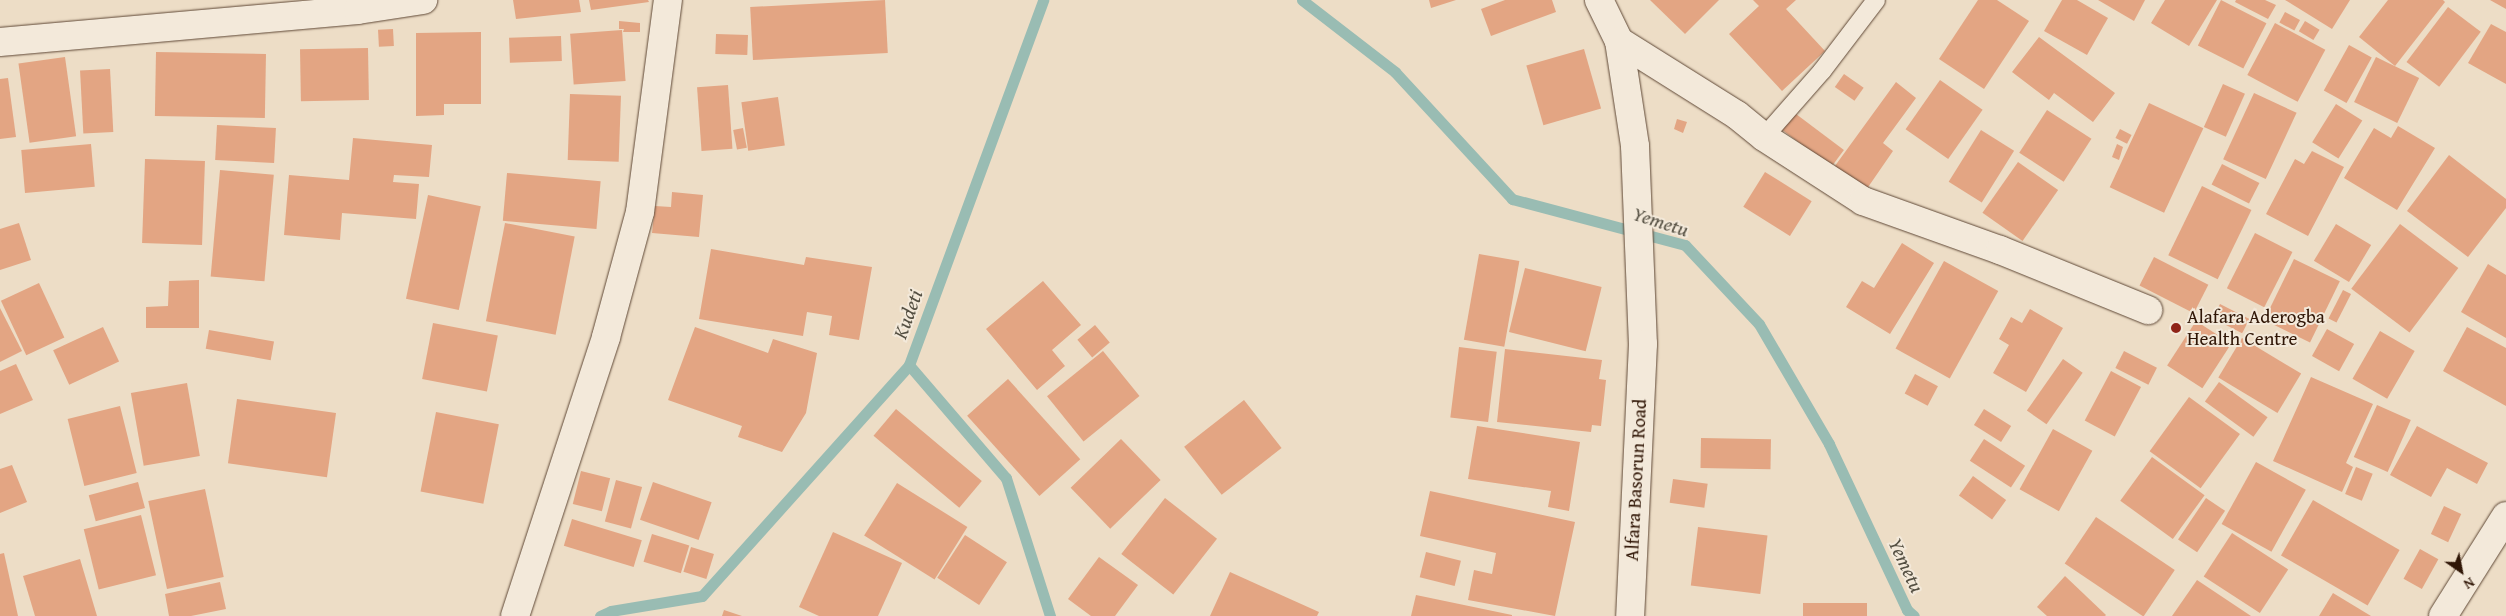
<!DOCTYPE html>
<html>
<head>
<meta charset="utf-8">
<style>
  body { margin:0 }
  #map { position:relative; width:2506px; height:616px; overflow:hidden; background:#edddc6; font-family:"Gentium Book Plus",serif }
  div>[style] { position:absolute }
  [style*='--x'] { left:calc(var(--x)*1px); top:calc(var(--y)*1px); width:calc(var(--w)*1px); rotate:calc(var(--a)*1deg) }
  .stream>* { height:11px; margin:-5.5px; padding:0 5.5px; transform-origin:5.5px; border-radius:5.5px; background:#99bcb3 }
  .building>* { inset:0; background:#e3a583; transform-origin:0 0 }
  .roads { filter:drop-shadow(0 0 1px #5f4836) drop-shadow(0 0 1px #5f4836) }
  .lane>* { height:18px; margin:-9px; padding:0 9px; transform-origin:9px; border-radius:9px; background:#f3e9da }
  .street>* { height:28px; margin:-14px; padding:0 14px; transform-origin:14px; border-radius:14px; background:#f3e9da }
  .secondary>* { height:28px; margin:-14px; padding:0 14px; transform-origin:14px; border-radius:14px; background:#f3e9da }
  .dots>* { width:14px; height:14px; translate:-50% -50%; box-sizing:border-box; border:2px solid #f3e9da; border-radius:50% }
  span { translate:-50% -50%; white-space:nowrap; text-align:center; line-height:1.15; -webkit-text-stroke:4px #f3e9da; paint-order:stroke }
  .poi-label { font-size:19px; color:#301606 }
  .left { translate:0 -50%; text-align:left }
  .street-label { font-size:19px; color:#301606 }
  .water-label { font-size:20px; color:#555043; font-style:italic }
  .north { position:absolute; left:2436px; top:546px; width:50px; height:50px; -webkit-text-stroke:4px #f3e9da; paint-order:stroke; rotate:147deg; font-size:14px; font-weight:700; line-height:20px; text-align:center; color:#301606 }
  .north::after { content:''; display:block; margin:auto; width:18px; height:22px; background:#301606; clip-path:polygon(50% 0,100% 100%,50% 72%,0 100%) }
</style>
</head>
<body>
<div id="map">
  <div class="stream">
    <i style="--x:1302;--y:0;--w:118;--a:37.7"></i>
    <i style="--x:1395;--y:72;--w:173;--a:47.3"></i>
    <i style="--x:1512;--y:199;--w:179;--a:14.9"></i>
    <i style="--x:1685;--y:245;--w:108;--a:46.9"></i>
    <i style="--x:1759;--y:324;--w:139;--a:59.7"></i>
    <i style="--x:1829;--y:444;--w:183;--a:64.8"></i>
    <i style="--x:1907;--y:610;--w:9;--a:41"></i>
    <i style="--x:909;--y:365;--w:149;--a:49.4"></i>
    <i style="--x:1006;--y:478;--w:145;--a:72.3"></i>
    <i style="--x:600;--y:616;--w:12;--a:-24"></i>
    <i style="--x:611;--y:611;--w:92;--a:-9.4"></i>
    <i style="--x:702;--y:596;--w:310;--a:-48.1"></i>
    <i style="--x:909;--y:365;--w:389;--a:-69.8"></i>
  </div>
  <div class="building">
    <i style="clip-path:polygon(513px 0,579px 0,581px 12px,516px 19px)"></i>
    <i style="clip-path:polygon(589px 0,648px 0,649px 2px,591px 10px)"></i>
    <i style="left:885px;top:0;width:53px;height:135px;rotate:87deg"></i>
    <i style="clip-path:polygon(1429px 0,1456px 0,1431px 8px)"></i>
    <i style="clip-path:polygon(1505px 0,1552px 0,1556px 12px,1491px 36px,1481px 9px)"></i>
    <i style="clip-path:polygon(1650px 0,1719px 0,1685px 34px)"></i>
    <i style="clip-path:polygon(1753px 0,1796px 0,1786px 9px,1825px 51px,1782px 91px,1729px 34px,1759px 6px)"></i>
    <i style="clip-path:polygon(1978px 0,1997px 0,2029px 21px,1984px 89px,1939px 59px)"></i>
    <i style="clip-path:polygon(2062px 0,2077px 0,2108px 18px,2087px 55px,2044px 31px)"></i>
    <i style="clip-path:polygon(2098px 0,2145px 0,2134px 21px)"></i>
    <i style="clip-path:polygon(2165px 0,2217px 0,2189px 46px,2151px 23px)"></i>
    <i style="left:2221px;top:0;width:51px;height:51px;rotate:27deg"></i>
    <i style="clip-path:polygon(2236px 0,2265px 0,2276px 5px,2268px 19px,2235px 2px)"></i>
    <i style="clip-path:polygon(2285px 0,2350px 0,2332px 29px)"></i>
    <i style="clip-path:polygon(2388px 0,2443px 0,2445px 2px,2395px 66px,2359px 37px)"></i>
    <i style="clip-path:polygon(2490px 0,2506px 0,2506px 9px)"></i>
    <i style="left:2448px;top:7px;width:41px;height:69px;rotate:37deg"></i>
    <i style="left:2285px;top:12px;width:17px;height:12px;rotate:28deg"></i>
    <i style="clip-path:polygon(619px 21px,640px 23px,640px 32px,623px 32px,624px 29px,619px 29px)"></i>
    <i style="left:2305px;top:21px;width:17px;height:12px;rotate:31deg"></i>
    <i style="left:2275px;top:23px;width:57px;height:59px;rotate:28deg"></i>
    <i style="clip-path:polygon(2491px 24px,2506px 32px,2506px 84px,2468px 63px)"></i>
    <i style="left:393px;top:29px;width:17px;height:15px;rotate:87deg"></i>
    <i style="left:622px;top:30px;width:51px;height:52px;rotate:86deg"></i>
    <i style="clip-path:polygon(481px 32px,481px 104px,444px 104px,444px 115px,416px 116px,416px 33px)"></i>
    <i style="left:716px;top:34px;width:32px;height:20px;rotate:2deg"></i>
    <i style="left:561px;top:36px;width:25px;height:52px;rotate:88deg"></i>
    <i style="clip-path:polygon(2039px 37px,2115px 93px,2093px 122px,2054px 93px,2049px 100px,2012px 72px)"></i>
    <i style="left:2349px;top:45px;width:26px;height:52px;rotate:29deg"></i>
    <i style="left:368px;top:48px;width:52px;height:68px;rotate:89deg"></i>
    <i style="left:1584px;top:49px;width:62px;height:60px;rotate:74deg"></i>
    <i style="left:156px;top:52px;width:110px;height:64px;rotate:1deg"></i>
    <i style="left:65px;top:57px;width:80px;height:47px;rotate:82deg"></i>
    <i style="left:2376px;top:57px;width:48px;height:50px;rotate:26deg"></i>
    <i style="left:110px;top:69px;width:63px;height:30px;rotate:87deg"></i>
    <i style="left:1844px;top:74px;width:24px;height:16px;rotate:35deg"></i>
    <i style="clip-path:polygon(8px 78px,16px 137px,0 139px,0 79px)"></i>
    <i style="left:1940px;top:80px;width:52px;height:60px;rotate:35deg"></i>
    <i style="clip-path:polygon(1896px 82px,1916px 98px,1883px 143px,1893px 151px,1864px 193px,1832px 170px)"></i>
    <i style="left:2223px;top:84px;width:24px;height:47px;rotate:24deg"></i>
    <i style="left:728px;top:85px;width:64px;height:31px;rotate:86deg"></i>
    <i style="left:2254px;top:93px;width:47px;height:73px;rotate:25deg"></i>
    <i style="left:570px;top:94px;width:51px;height:66px;rotate:2deg"></i>
    <i style="left:778px;top:97px;width:49px;height:37px;rotate:82deg"></i>
    <i style="left:2149px;top:103px;width:60px;height:93px;rotate:25deg"></i>
    <i style="left:2336px;top:104px;width:31px;height:45px;rotate:32deg"></i>
    <i style="left:2047px;top:110px;width:53px;height:51px;rotate:33deg"></i>
    <i style="left:1792px;top:111px;width:65px;height:21px;rotate:37deg"></i>
    <i style="clip-path:polygon(1677px 119px,1687px 122px,1683px 133px,1674px 129px)"></i>
    <i style="left:217px;top:125px;width:59px;height:35px;rotate:3deg"></i>
    <i style="clip-path:polygon(2398px 126px,2435px 148px,2397px 210px,2344px 178px,2374px 128px,2391px 138px)"></i>
    <i style="left:743px;top:128px;width:20px;height:10px;rotate:79deg"></i>
    <i style="left:2120px;top:129px;width:13px;height:10px;rotate:27deg"></i>
    <i style="left:1981px;top:130px;width:39px;height:61px;rotate:32deg"></i>
    <i style="clip-path:polygon(353px 138px,432px 145px,429px 177px,394px 175px,393px 182px,419px 184px,416px 219px,342px 213px,340px 240px,284px 235px,289px 175px,349px 180px)"></i>
    <i style="left:91px;top:144px;width:43px;height:70px;rotate:85deg"></i>
    <i style="clip-path:polygon(2117px 144px,2123px 147px,2119px 160px,2112px 157px)"></i>
    <i style="clip-path:polygon(2312px 151px,2344px 167px,2308px 236px,2266px 214px,2295px 159px,2304px 164px)"></i>
    <i style="clip-path:polygon(2449px 155px,2506px 199px,2506px 208px,2468px 257px,2407px 211px)"></i>
    <i style="left:145px;top:159px;width:60px;height:84px;rotate:2deg"></i>
    <i style="left:2018px;top:162px;width:49px;height:62px;rotate:35deg"></i>
    <i style="left:2222px;top:164px;width:42px;height:23px;rotate:27deg"></i>
    <i style="left:220px;top:170px;width:54px;height:107px;rotate:5deg"></i>
    <i style="left:1765px;top:172px;width:55px;height:41px;rotate:32deg"></i>
    <i style="left:507px;top:173px;width:94px;height:48px;rotate:5deg"></i>
    <i style="left:2202px;top:186px;width:55px;height:77px;rotate:26deg"></i>
    <i style="clip-path:polygon(672px 192px,703px 195px,699px 237px,652px 233px,655px 206px,671px 207px)"></i>
    <i style="left:428px;top:195px;width:54px;height:106px;rotate:12deg"></i>
    <i style="clip-path:polygon(19px 223px,31px 260px,0 270px,0 229px)"></i>
    <i style="left:505px;top:223px;width:71px;height:100px;rotate:11deg"></i>
    <i style="left:2336px;top:224px;width:41px;height:43px;rotate:31deg"></i>
    <i style="left:2400px;top:224px;width:73px;height:81px;rotate:37deg"></i>
    <i style="left:2255px;top:233px;width:42px;height:62px;rotate:27deg"></i>
    <i style="clip-path:polygon(1902px 243px,1934px 263px,1890px 334px,1846px 307px,1862px 281px,1874px 288px)"></i>
    <i style="clip-path:polygon(711px 249px,804px 265px,806px 257px,872px 267px,859px 340px,829px 335px,832px 316px,807px 312px,803px 336px,699px 319px)"></i>
    <i style="left:1479px;top:254px;width:41px;height:87px;rotate:10deg"></i>
    <i style="left:2154px;top:257px;width:61px;height:32px;rotate:27deg"></i>
    <i style="left:2294px;top:259px;width:51px;height:68px;rotate:26deg"></i>
    <i style="left:1944px;top:261px;width:62px;height:100px;rotate:29deg"></i>
    <i style="clip-path:polygon(2488px 264px,2506px 275px,2506px 338px,2461px 312px)"></i>
    <i style="left:1525px;top:268px;width:79px;height:66px;rotate:14deg"></i>
    <i style="clip-path:polygon(199px 280px,199px 328px,146px 328px,146px 307px,168px 306px,169px 281px)"></i>
    <i style="clip-path:polygon(1043px 281px,1081px 325px,1052px 350px,1065px 366px,1037px 390px,986px 329px)"></i>
    <i style="left:39px;top:283px;width:60px;height:42px;rotate:65deg"></i>
    <i style="left:2343px;top:290px;width:9px;height:32px;rotate:27deg"></i>
    <i style="left:2220px;top:304px;width:33px;height:16px;rotate:27deg"></i>
    <i style="clip-path:polygon(0 308px,22px 351px,0 362px)"></i>
    <i style="clip-path:polygon(2030px 309px,2063px 328px,2026px 392px,1993px 373px,2009px 345px,1999px 339px,2011px 317px,2022px 323px)"></i>
    <i style="left:2196px;top:321px;width:42px;height:53px;rotate:33deg"></i>
    <i style="left:433px;top:323px;width:66px;height:57px;rotate:11deg"></i>
    <i style="left:1095px;top:325px;width:23px;height:23px;rotate:50deg"></i>
    <i style="left:103px;top:327px;width:38px;height:55px;rotate:65deg"></i>
    <i style="clip-path:polygon(695px 327px,768px 353px,773px 339px,817px 353px,806px 413px,782px 452px,738px 437px,742px 426px,668px 400px)"></i>
    <i style="clip-path:polygon(2467px 327px,2506px 348px,2506px 406px,2443px 371px)"></i>
    <i style="left:2327px;top:329px;width:31px;height:31px;rotate:29deg"></i>
    <i style="left:209px;top:330px;width:66px;height:19px;rotate:10deg"></i>
    <i style="left:2380px;top:331px;width:40px;height:55px;rotate:30deg"></i>
    <i style="left:2242px;top:338px;width:69px;height:46px;rotate:31deg"></i>
    <i style="left:1459px;top:347px;width:38px;height:71px;rotate:7deg"></i>
    <i style="clip-path:polygon(1505px 349px,1602px 360px,1599px 379px,1606px 380px,1601px 426px,1592px 425px,1591px 432px,1497px 422px)"></i>
    <i style="left:1103px;top:351px;width:58px;height:72px;rotate:51deg"></i>
    <i style="left:2124px;top:351px;width:37px;height:19px;rotate:27deg"></i>
    <i style="left:2063px;top:359px;width:24px;height:63px;rotate:35deg"></i>
    <i style="clip-path:polygon(16px 364px,33px 400px,0 414px,0 371px)"></i>
    <i style="left:2111px;top:371px;width:34px;height:56px;rotate:28deg"></i>
    <i style="left:1915px;top:374px;width:26px;height:22px;rotate:28deg"></i>
    <i style="clip-path:polygon(2311px 377px,2373px 404px,2346px 463px,2353px 467px,2342px 492px,2273px 461px)"></i>
    <i style="left:1008px;top:379px;width:108px;height:55px;rotate:48deg"></i>
    <i style="left:2219px;top:382px;width:60px;height:24px;rotate:36deg"></i>
    <i style="left:187px;top:383px;width:74px;height:57px;rotate:80deg"></i>
    <i style="left:2189px;top:397px;width:63px;height:67px;rotate:36deg"></i>
    <i style="left:237px;top:399px;width:100px;height:65px;rotate:8deg"></i>
    <i style="left:1244px;top:400px;width:61px;height:76px;rotate:52deg"></i>
    <i style="left:2377px;top:405px;width:37px;height:57px;rotate:24deg"></i>
    <i style="left:120px;top:406px;width:69px;height:54px;rotate:76deg"></i>
    <i style="left:896px;top:409px;width:112px;height:35px;rotate:40deg"></i>
    <i style="left:1984px;top:409px;width:32px;height:19px;rotate:32deg"></i>
    <i style="left:436px;top:412px;width:64px;height:81px;rotate:11deg"></i>
    <i style="clip-path:polygon(1477px 426px,1580px 442px,1569px 511px,1548px 507px,1551px 491px,1468px 479px)"></i>
    <i style="clip-path:polygon(2417px 426px,2488px 463px,2477px 484px,2447px 468px,2431px 497px,2390px 475px)"></i>
    <i style="left:2053px;top:429px;width:45px;height:69px;rotate:29deg"></i>
    <i style="left:1701px;top:438px;width:70px;height:30px;rotate:1deg"></i>
    <i style="left:1121px;top:439px;width:57px;height:70px;rotate:46deg"></i>
    <i style="left:1984px;top:439px;width:49px;height:26px;rotate:33deg"></i>
    <i style="left:2152px;top:457px;width:65px;height:54px;rotate:36deg"></i>
    <i style="left:2256px;top:462px;width:57px;height:71px;rotate:29deg"></i>
    <i style="clip-path:polygon(12px 465px,27px 502px,0 513px,0 469px)"></i>
    <i style="left:2356px;top:467px;width:18px;height:29px;rotate:22deg"></i>
    <i style="left:581px;top:471px;width:30px;height:34px;rotate:14deg"></i>
    <i style="left:1973px;top:476px;width:41px;height:24px;rotate:36deg"></i>
    <i style="left:1673px;top:479px;width:35px;height:24px;rotate:8deg"></i>
    <i style="left:616px;top:480px;width:27px;height:43px;rotate:15deg"></i>
    <i style="left:138px;top:482px;width:27px;height:51px;rotate:75deg"></i>
    <i style="left:653px;top:482px;width:62px;height:40px;rotate:19deg"></i>
    <i style="left:897px;top:483px;width:83px;height:62px;rotate:32deg"></i>
    <i style="left:205px;top:489px;width:90px;height:58px;rotate:78deg"></i>
    <i style="clip-path:polygon(1430px 491px,1575px 522px,1555px 616px,1468px 600px,1474px 570px,1492px 574px,1496px 553px,1420px 536px)"></i>
    <i style="left:1165px;top:498px;width:66px;height:71px;rotate:38deg"></i>
    <i style="left:2206px;top:498px;width:23px;height:50px;rotate:34deg"></i>
    <i style="left:2313px;top:500px;width:100px;height:64px;rotate:30deg"></i>
    <i style="left:2444px;top:506px;width:19px;height:31px;rotate:25deg"></i>
    <i style="left:141px;top:515px;width:62px;height:59px;rotate:76deg"></i>
    <i style="left:2096px;top:517px;width:95px;height:56px;rotate:34deg"></i>
    <i style="left:572px;top:519px;width:73px;height:28px;rotate:17deg"></i>
    <i style="left:1698px;top:527px;width:70px;height:59px;rotate:7deg"></i>
    <i style="clip-path:polygon(833px 532px,902px 563px,878px 616px,819px 616px,799px 607px)"></i>
    <i style="left:2232px;top:533px;width:67px;height:52px;rotate:33deg"></i>
    <i style="left:652px;top:534px;width:39px;height:29px;rotate:17deg"></i>
    <i style="left:965px;top:535px;width:50px;height:51px;rotate:33deg"></i>
    <i style="left:691px;top:547px;width:24px;height:26px;rotate:17deg"></i>
    <i style="left:2420px;top:549px;width:21px;height:34px;rotate:29deg"></i>
    <i style="left:1426px;top:552px;width:36px;height:26px;rotate:14deg"></i>
    <i style="clip-path:polygon(4px 553px,18px 616px,0 616px,0 554px)"></i>
    <i style="clip-path:polygon(1099px 557px,1138px 585px,1115px 616px,1091px 616px,1068px 599px)"></i>
    <i style="clip-path:polygon(80px 559px,97px 616px,35px 616px,23px 576px)"></i>
    <i style="clip-path:polygon(1230px 572px,1319px 612px,1317px 616px,1210px 616px)"></i>
    <i style="clip-path:polygon(2065px 576px,2106px 615px,2105px 616px,2047px 616px,2037px 607px)"></i>
    <i style="clip-path:polygon(2197px 580px,2251px 616px,2172px 616px)"></i>
    <i style="clip-path:polygon(220px 582px,226px 609px,191px 616px,169px 616px,165px 594px)"></i>
    <i style="clip-path:polygon(2333px 593px,2371px 616px,2319px 616px)"></i>
    <i style="clip-path:polygon(1416px 595px,1512px 615px,1512px 616px,1411px 616px)"></i>
    <i style="left:1803px;top:603px;width:64px;height:13px"></i>
    <i style="clip-path:polygon(724px 610px,742px 616px,722px 616px)"></i>
  </div>
  <div class="roads">
    <div class="lane">
      <i style="--x:1764;--y:137;--w:88;--a:-48.7"></i>
      <i style="--x:1822;--y:71;--w:89;--a:-52.7"></i>
    </div>
    <div class="street">
      <i style="--x:1619;--y:41;--w:139;--a:32.1"></i>
      <i style="--x:1737;--y:115;--w:35;--a:39"></i>
      <i style="--x:1764;--y:137;--w:118;--a:32.9"></i>
      <i style="--x:1863;--y:201;--w:145;--a:19.7"></i>
      <i style="--x:2000;--y:250;--w:160;--a:22.1"></i>
      <i style="--x:0;--y:42;--w:359;--a:-5.1"></i>
      <i style="--x:358;--y:10;--w:66;--a:-8.7"></i>
      <i style="--x:515;--y:616;--w:293;--a:-71.9"></i>
      <i style="--x:606;--y:337;--w:130;--a:-74.8"></i>
      <i style="--x:640;--y:212;--w:214;--a:-82.5"></i>
      <i style="--x:2443;--y:616;--w:118;--a:-57.8"></i>
    </div>
    <div class="secondary">
      <i style="--x:1599;--y:0;--w:46;--a:64"></i>
      <i style="--x:1619;--y:41;--w:106;--a:81.3"></i>
      <i style="--x:1635;--y:146;--w:198;--a:87.7"></i>
      <i style="--x:1643;--y:344;--w:272;--a:92.7"></i>
    </div>
  </div>
  <div class="dots">
    <i style="left:2176px;top:328px;background:#8f2418"></i>
  </div>
  <div class="poi-label">
    <span class="left" style="left:2187px;top:328px">Alafara Aderogba<br>Health Centre</span>
  </div>
  <div class="street-label">
    <span style="left:1636px;top:480px;rotate:-87deg">Alfara Basorun Road</span>
  </div>
  <div class="water-label">
    <span style="left:1661px;top:221px;rotate:18deg">Yemetu</span>
    <span style="left:907px;top:314px;rotate:-70deg">Kudeti</span>
    <span style="left:1907px;top:565px;rotate:65deg">Yemetu</span>
  </div>
  <div class="north">N</div>
</div>
</body>
</html>
